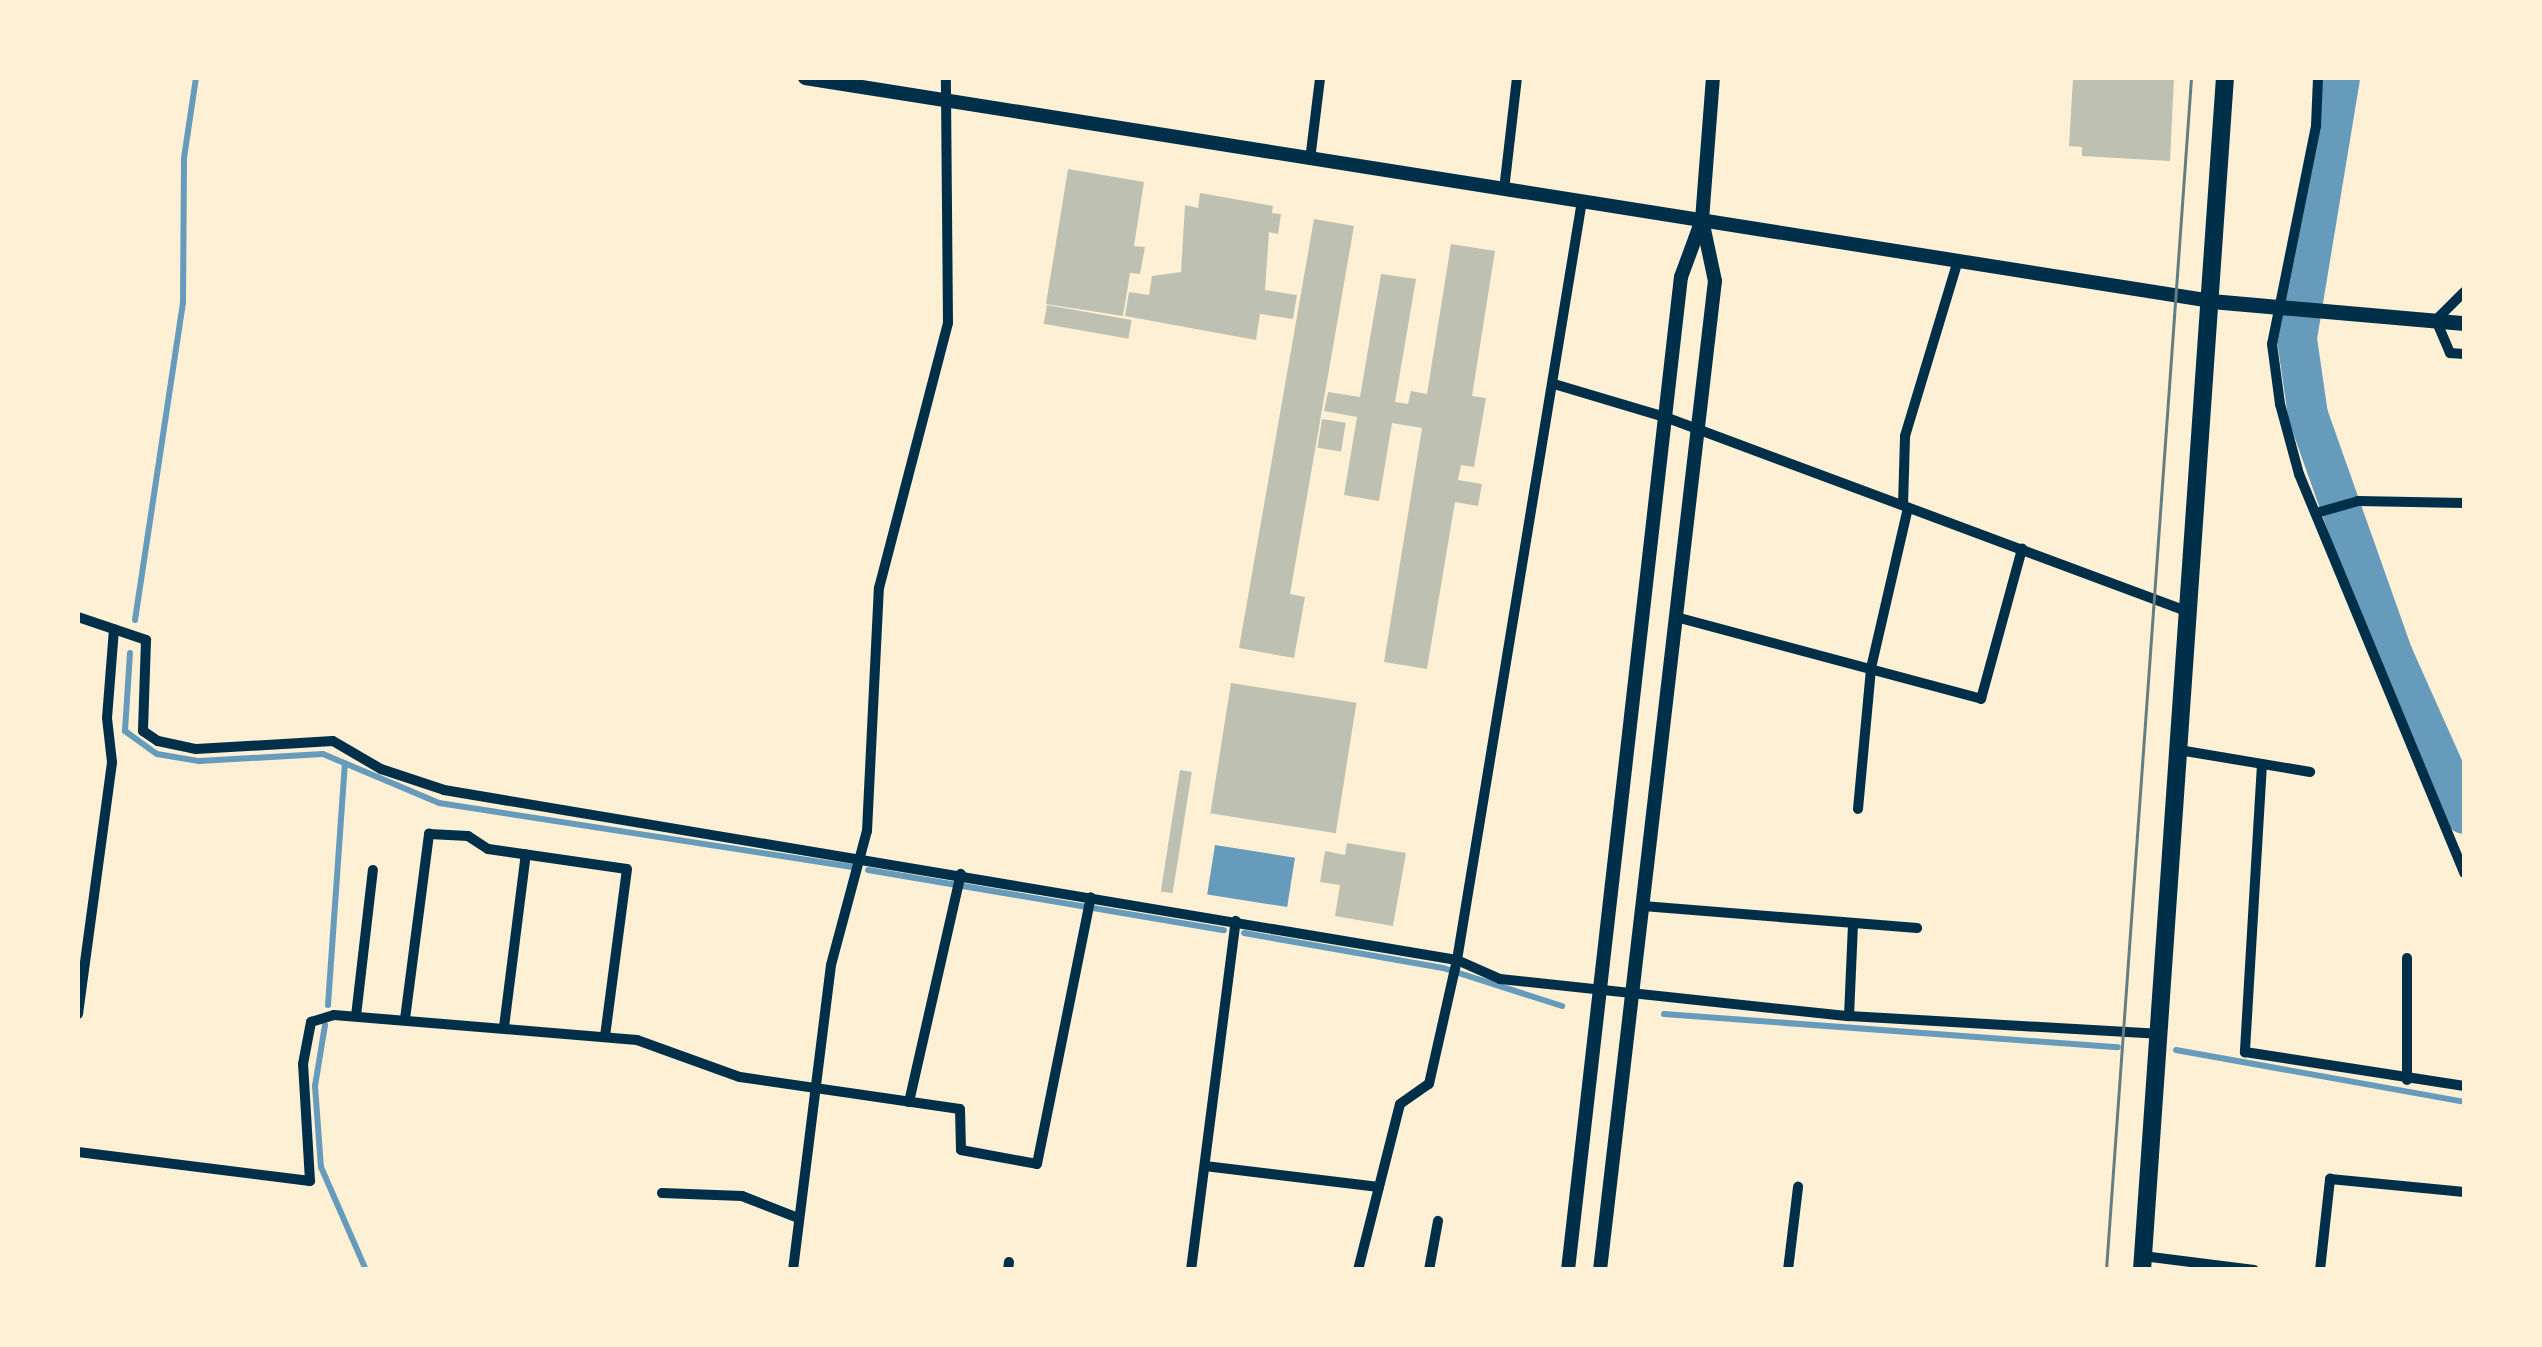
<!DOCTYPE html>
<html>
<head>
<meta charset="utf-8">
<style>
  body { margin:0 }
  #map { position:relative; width:2542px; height:1347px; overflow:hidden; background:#fdf0d5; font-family:Commissioner,sans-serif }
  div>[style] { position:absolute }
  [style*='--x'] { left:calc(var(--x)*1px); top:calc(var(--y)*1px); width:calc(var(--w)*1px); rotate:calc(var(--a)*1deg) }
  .water>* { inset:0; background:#669bbc; transform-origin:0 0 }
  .stream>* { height:6px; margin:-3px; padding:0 3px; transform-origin:3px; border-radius:3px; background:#669bbc }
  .river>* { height:40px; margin:-20px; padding:0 20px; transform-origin:20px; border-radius:20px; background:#669bbc }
  .building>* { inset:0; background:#bec0b2; transform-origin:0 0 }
  .minor>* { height:10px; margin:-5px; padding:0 5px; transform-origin:5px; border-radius:5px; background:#003049 }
  .tertiary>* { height:14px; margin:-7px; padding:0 7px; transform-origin:7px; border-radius:7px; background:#003049 }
  .secondary>* { height:15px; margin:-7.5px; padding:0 7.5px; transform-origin:7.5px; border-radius:7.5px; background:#003049 }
  .trunk>* { height:18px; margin:-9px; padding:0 9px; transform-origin:9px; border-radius:9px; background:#003049 }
  .tram>* { height:2.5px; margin:-1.25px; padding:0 1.25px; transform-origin:1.25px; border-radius:1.25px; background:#657d81 }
  span { translate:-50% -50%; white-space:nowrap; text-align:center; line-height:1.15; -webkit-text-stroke:10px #fdf0d5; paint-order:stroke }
  .frame { position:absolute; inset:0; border:80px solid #fdf0d5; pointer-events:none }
</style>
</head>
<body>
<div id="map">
  <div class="water">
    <i style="left:1215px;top:845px;width:81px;height:50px;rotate:9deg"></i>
  </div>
  <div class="stream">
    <i style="--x:135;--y:620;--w:322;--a:-81.4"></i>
    <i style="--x:183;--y:302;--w:144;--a:-89.6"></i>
    <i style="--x:184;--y:158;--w:81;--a:-81.5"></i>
    <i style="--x:130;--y:653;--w:78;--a:93.7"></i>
    <i style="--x:125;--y:731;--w:39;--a:36"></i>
    <i style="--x:157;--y:754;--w:43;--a:9.5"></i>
    <i style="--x:199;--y:761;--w:124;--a:-3.2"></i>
    <i style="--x:323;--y:754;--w:126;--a:22.9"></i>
    <i style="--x:439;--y:803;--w:420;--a:8.8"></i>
    <i style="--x:868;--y:870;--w:361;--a:9.6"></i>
    <i style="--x:1244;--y:933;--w:202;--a:10"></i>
    <i style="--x:1443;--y:968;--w:125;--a:17.7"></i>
    <i style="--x:328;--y:1005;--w:242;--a:-86"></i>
    <i style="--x:1664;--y:1014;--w:455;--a:4.2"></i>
    <i style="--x:325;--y:1025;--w:62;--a:99.3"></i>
    <i style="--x:315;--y:1086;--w:81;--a:85.8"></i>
    <i style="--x:321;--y:1167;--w:112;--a:66.4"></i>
    <i style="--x:2176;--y:1050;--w:293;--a:10.2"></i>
  </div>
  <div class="river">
    <i style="--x:2340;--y:78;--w:265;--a:99.4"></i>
    <i style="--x:2297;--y:339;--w:77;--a:81.8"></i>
    <i style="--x:2308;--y:415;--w:255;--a:70.5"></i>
    <i style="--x:2393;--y:655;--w:174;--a:65.9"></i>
  </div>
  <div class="building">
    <i style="clip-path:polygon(2073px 78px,2174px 78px,2170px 161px,2082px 156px,2082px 147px,2069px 146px)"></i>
    <i style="clip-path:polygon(1068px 169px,1144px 182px,1134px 246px,1145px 247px,1140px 274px,1130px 273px,1123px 316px,1046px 304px)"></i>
    <i style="clip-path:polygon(1200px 193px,1273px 206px,1272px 213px,1281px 214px,1278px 234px,1269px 232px,1265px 290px,1297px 295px,1293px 319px,1260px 314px,1256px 340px,1125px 316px,1129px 292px,1149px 295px,1152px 276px,1181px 272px,1185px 205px,1198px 208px)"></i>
    <i style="clip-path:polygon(1314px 219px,1354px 226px,1290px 594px,1305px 597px,1294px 658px,1239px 648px)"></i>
    <i style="clip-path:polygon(1451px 244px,1495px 251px,1472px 396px,1486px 398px,1474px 467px,1461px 465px,1458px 480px,1482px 484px,1478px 506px,1455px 502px,1427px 669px,1384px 662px,1422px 428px,1392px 423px,1379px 501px,1344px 495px,1357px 417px,1324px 411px,1328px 392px,1360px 397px,1381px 274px,1416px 279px,1395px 402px,1408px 404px,1411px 391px,1427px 394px)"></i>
    <i style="left:1047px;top:305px;width:86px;height:19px;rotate:10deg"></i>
    <i style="left:1322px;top:419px;width:24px;height:29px;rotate:9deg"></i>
    <i style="left:1231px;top:683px;width:127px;height:132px;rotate:9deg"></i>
    <i style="left:1180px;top:770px;width:12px;height:123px;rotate:9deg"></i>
    <i style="clip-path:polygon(1347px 843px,1406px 853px,1393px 926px,1335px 916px,1340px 885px,1320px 882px,1325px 851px,1345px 855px)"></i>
  </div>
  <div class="minor">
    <i style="--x:2318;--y:78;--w:48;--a:92.4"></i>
    <i style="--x:2316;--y:126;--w:222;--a:101.4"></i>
    <i style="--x:2272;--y:344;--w:61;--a:82.4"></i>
    <i style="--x:2280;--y:404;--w:73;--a:74.8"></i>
    <i style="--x:2299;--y:474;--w:432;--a:67.5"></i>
    <i style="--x:1310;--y:160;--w:83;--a:-83"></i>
    <i style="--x:1504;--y:190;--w:113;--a:-83.4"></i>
    <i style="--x:2464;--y:292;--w:40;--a:135"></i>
    <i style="--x:2436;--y:320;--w:36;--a:67"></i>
    <i style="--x:2450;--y:353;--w:14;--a:4"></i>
    <i style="--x:1554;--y:384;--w:116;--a:16.6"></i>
    <i style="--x:1665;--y:417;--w:559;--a:20.41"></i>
    <i style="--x:1903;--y:505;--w:69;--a:-88.3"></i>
    <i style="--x:1905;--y:436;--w:183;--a:-73.2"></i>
    <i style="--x:2316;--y:513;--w:44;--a:-15.9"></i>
    <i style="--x:2358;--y:501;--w:106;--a:1.1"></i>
    <i style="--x:78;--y:617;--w:72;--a:18.7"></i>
    <i style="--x:146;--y:640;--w:91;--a:91.9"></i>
    <i style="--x:143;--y:731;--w:18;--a:34"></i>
    <i style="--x:158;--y:741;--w:39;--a:12"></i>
    <i style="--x:196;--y:749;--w:137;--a:-3.3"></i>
    <i style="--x:333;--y:741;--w:56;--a:30.3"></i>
    <i style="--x:381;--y:769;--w:66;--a:18.4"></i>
    <i style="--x:444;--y:790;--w:1027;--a:9.53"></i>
    <i style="--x:1457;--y:960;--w:47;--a:23.8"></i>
    <i style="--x:1500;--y:979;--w:351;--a:6.1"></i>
    <i style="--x:1849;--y:1016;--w:309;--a:3.3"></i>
    <i style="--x:1676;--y:617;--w:316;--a:15"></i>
    <i style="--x:1981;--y:699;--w:156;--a:-74.7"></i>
    <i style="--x:2179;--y:750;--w:133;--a:9.5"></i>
    <i style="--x:2262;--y:764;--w:289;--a:93.4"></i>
    <i style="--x:2245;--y:1052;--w:222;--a:8.8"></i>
    <i style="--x:1858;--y:809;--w:142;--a:-84.7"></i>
    <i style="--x:1871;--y:668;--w:164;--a:-77"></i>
    <i style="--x:1643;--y:906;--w:275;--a:4.6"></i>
    <i style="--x:2407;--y:958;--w:122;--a:90"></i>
    <i style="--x:78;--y:1014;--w:254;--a:-82.3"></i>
    <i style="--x:112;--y:762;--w:44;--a:-96.5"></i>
    <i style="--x:107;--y:718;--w:89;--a:-85.5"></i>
    <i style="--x:356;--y:1016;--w:147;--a:-83.4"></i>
    <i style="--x:1849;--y:1016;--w:92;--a:-87.5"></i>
    <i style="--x:405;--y:1019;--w:187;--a:-82.6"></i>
    <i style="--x:429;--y:834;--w:39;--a:3"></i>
    <i style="--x:468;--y:836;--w:24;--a:33"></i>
    <i style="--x:488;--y:849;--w:140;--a:8.2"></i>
    <i style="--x:627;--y:869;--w:167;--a:97.5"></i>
    <i style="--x:504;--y:1027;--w:174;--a:-82.8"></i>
    <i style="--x:909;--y:1102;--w:234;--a:-77.2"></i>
    <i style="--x:78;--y:1152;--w:234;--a:7.1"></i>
    <i style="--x:310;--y:1181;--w:117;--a:-93.4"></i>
    <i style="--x:303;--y:1064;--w:43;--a:-79.2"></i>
    <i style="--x:311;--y:1022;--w:24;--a:-17"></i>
    <i style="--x:334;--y:1015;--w:304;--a:4.7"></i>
    <i style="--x:637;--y:1040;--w:109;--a:19.8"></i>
    <i style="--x:740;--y:1077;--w:222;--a:8.3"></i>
    <i style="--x:960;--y:1109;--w:41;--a:88.6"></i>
    <i style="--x:961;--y:1150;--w:77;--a:10.4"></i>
    <i style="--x:1037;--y:1164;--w:272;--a:-78.6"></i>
    <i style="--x:1205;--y:1166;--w:175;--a:6.9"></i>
    <i style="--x:662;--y:1193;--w:80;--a:2.1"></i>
    <i style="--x:742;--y:1196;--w:60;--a:21.4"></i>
    <i style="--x:2143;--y:1256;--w:112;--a:7.2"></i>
    <i style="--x:793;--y:1270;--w:307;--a:-82.9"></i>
    <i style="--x:831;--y:965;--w:139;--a:-75"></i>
    <i style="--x:867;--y:831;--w:243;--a:-87.2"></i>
    <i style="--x:879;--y:588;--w:274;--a:-75.4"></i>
    <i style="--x:948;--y:323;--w:245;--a:-90.5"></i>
    <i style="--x:1008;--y:1270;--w:8;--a:-83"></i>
    <i style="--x:1191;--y:1270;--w:352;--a:-82.7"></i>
    <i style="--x:1358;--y:1270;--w:171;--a:-75.8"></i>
    <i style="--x:1400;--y:1104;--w:35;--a:-35"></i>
    <i style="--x:1429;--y:1084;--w:127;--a:-77.3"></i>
    <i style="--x:1457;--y:960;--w:769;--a:-80.65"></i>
    <i style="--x:1429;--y:1270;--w:50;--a:-79.6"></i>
    <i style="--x:1788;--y:1270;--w:84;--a:-83.1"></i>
    <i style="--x:2320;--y:1270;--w:92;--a:-83.7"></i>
    <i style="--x:2330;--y:1179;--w:135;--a:5.5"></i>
  </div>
  <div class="tertiary">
    <i style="--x:805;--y:78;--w:1424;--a:9.01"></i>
    <i style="--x:1568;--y:1270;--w:999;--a:-83.51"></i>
    <i style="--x:1681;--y:277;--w:61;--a:-69.8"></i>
    <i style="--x:1702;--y:220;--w:142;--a:-85.6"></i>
    <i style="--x:1600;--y:1270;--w:996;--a:-83.37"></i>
    <i style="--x:1715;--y:281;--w:62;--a:-102"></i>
  </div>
  <div class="secondary">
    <i style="--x:2211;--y:301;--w:254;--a:5"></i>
  </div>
  <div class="trunk">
    <i style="--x:2142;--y:1270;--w:1195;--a:-86.02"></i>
  </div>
  <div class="tram">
    <i style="--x:2106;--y:1270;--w:1195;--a:-85.92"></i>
  </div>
  <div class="frame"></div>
</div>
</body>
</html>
